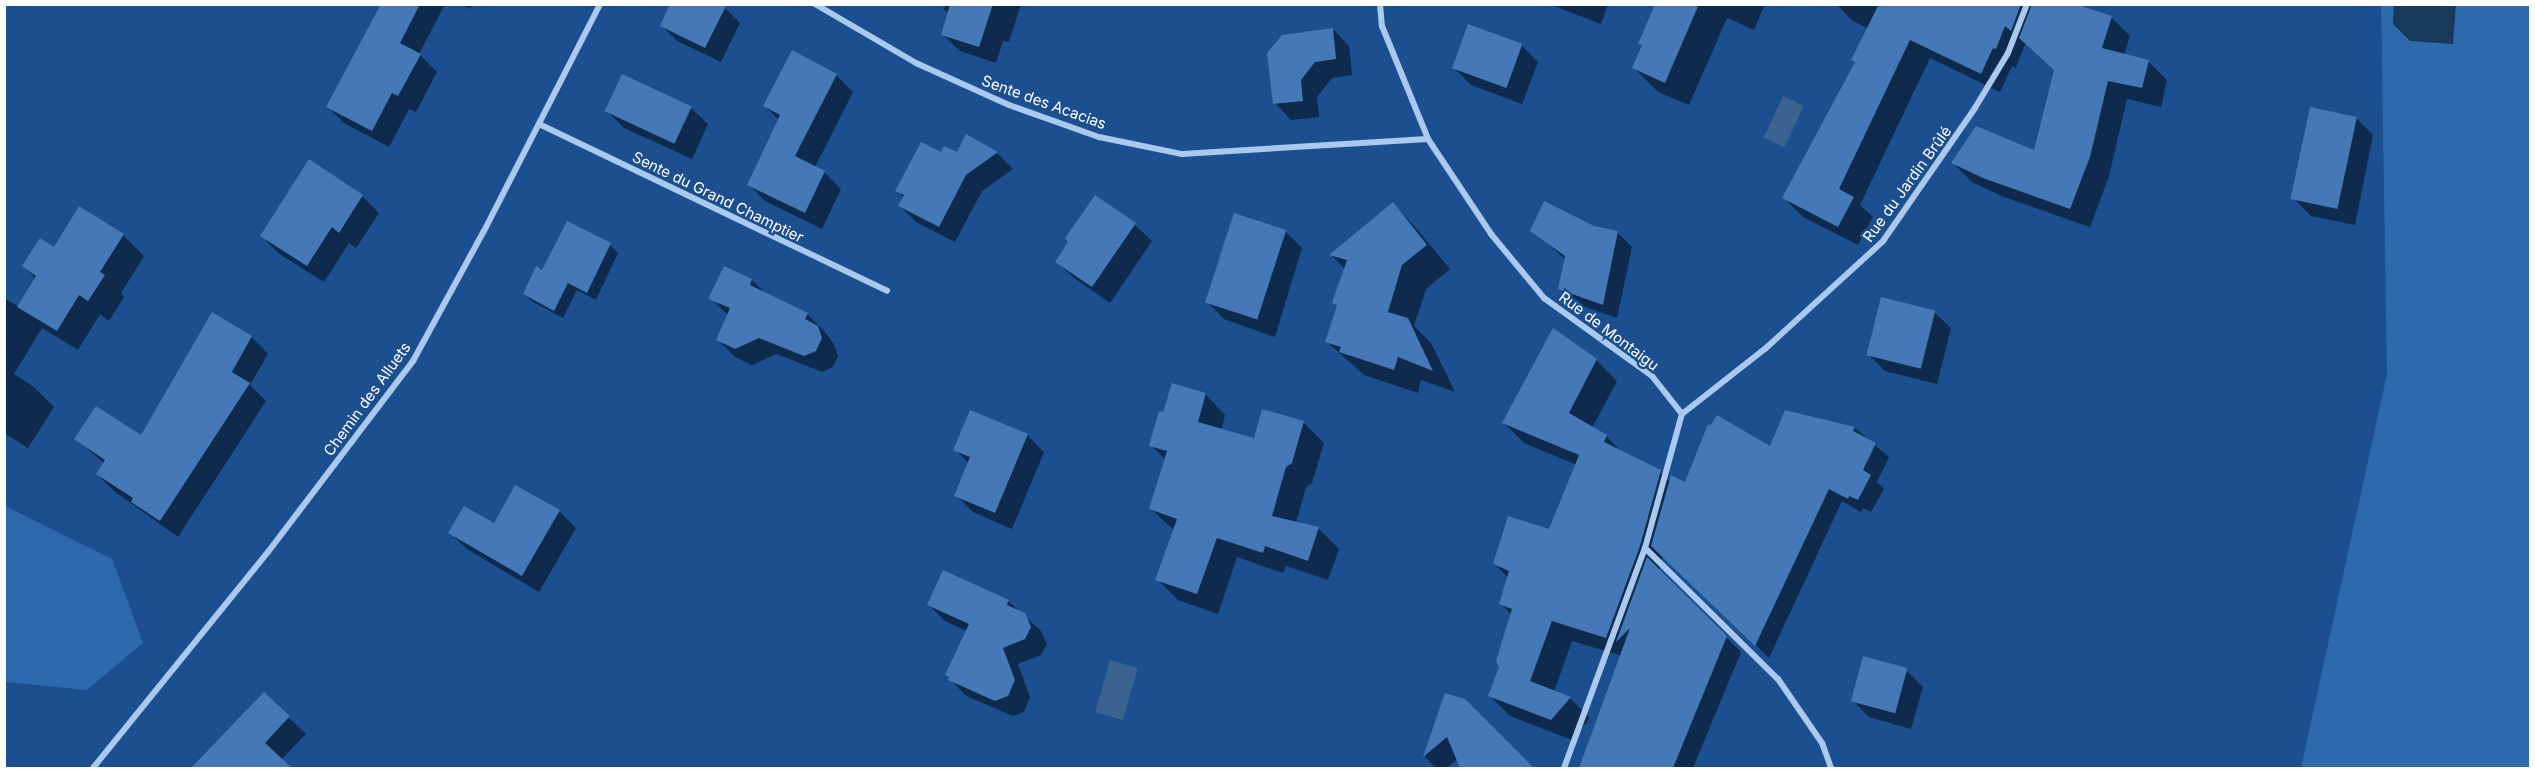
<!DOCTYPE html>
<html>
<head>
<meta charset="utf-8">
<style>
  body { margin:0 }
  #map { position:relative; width:2535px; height:773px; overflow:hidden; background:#1b4f8f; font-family:Inter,sans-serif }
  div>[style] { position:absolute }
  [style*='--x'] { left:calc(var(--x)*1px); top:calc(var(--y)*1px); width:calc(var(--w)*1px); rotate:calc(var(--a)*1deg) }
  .green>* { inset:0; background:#2e69ad }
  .water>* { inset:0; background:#3c6290; transform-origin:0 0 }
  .shadow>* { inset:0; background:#0007 }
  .building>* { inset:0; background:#4478b7; transform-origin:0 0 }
  .street>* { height:6px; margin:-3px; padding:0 3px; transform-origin:3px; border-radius:3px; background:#a9c9ee }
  span { translate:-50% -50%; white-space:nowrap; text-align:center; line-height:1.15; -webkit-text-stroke:5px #1b4f8f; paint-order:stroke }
  .street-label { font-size:15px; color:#fff }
  .frame { position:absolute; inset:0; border:6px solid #fff; pointer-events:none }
</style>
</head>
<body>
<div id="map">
  <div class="green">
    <i style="clip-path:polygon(2381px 5px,2530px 5px,2530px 768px,2301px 768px,2387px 374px)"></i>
    <i style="clip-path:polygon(5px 506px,112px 559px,143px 643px,87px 690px,5px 682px)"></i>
  </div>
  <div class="water">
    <i style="left:1783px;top:96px;width:23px;height:46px;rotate:25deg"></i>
    <i style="left:1110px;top:660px;width:29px;height:54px;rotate:16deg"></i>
  </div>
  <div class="shadow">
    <i style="clip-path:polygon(379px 4px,445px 4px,419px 54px,437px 72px,416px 112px,409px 109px,389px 147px,344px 123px,328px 107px,381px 7px)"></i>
    <i style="clip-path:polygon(461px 4px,473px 4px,470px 9px)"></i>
    <i style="clip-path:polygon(946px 4px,1021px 4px,1009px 42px,1003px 41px,996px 63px,960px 51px,943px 35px,949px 14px,944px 9px)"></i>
    <i style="clip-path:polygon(1549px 4px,1608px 4px,1601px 24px)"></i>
    <i style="clip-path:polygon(1661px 4px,1765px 4px,1754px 30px,1727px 18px,1689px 105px,1658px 92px,1634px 68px)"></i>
    <i style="clip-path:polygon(1836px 4px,2072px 4px,2111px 17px,2130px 36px,2124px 55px,2148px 61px,2167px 80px,2161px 107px,2127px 99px,2109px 176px,2090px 227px,2004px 197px,1972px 182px,1953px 163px,2035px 152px,2056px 71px,2025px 44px,2016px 68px,2012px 66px,2000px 92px,1930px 58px,1860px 205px,1873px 217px,1858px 245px,1803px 217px,1784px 198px,1856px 63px,1869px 29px,1853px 21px)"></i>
    <i style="clip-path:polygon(2394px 4px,2456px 4px,2453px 44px,2410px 41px,2393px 24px)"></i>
    <i style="clip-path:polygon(725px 8px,740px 23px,721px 62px,677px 41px,662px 26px)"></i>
    <i style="clip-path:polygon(1333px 29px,1349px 46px,1352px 75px,1332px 78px,1317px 97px,1319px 117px,1291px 120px,1275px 103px)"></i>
    <i style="clip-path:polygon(1521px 45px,1538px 62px,1522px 104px,1471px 85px,1454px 68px)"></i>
    <i style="clip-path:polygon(836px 75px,853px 92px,815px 167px,824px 172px,841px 189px,822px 229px,765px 201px,749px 184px,779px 120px,765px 106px)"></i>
    <i style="clip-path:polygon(691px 108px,708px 124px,692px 159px,624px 128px,607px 111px)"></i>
    <i style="clip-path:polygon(2356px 118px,2373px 135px,2355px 225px,2311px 216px,2294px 199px)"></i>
    <i style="clip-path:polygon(967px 136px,997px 153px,1013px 169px,982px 191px,955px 242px,916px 222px,900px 206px,904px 198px,897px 190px,941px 154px,957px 154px)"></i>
    <i style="clip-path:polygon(362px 196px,379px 213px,356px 248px,349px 243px,324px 282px,278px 253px,262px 236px)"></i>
    <i style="clip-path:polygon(1095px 197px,1135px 225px,1152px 241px,1110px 303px,1074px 278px,1057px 262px)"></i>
    <i style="clip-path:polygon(1393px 204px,1416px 228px,1450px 269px,1426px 289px,1414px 326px,1431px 343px,1455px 392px,1421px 380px,1418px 393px,1364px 375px,1326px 341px,1338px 307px,1334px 303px,1345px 269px,1331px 255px)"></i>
    <i style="clip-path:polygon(80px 208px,123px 235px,144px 256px,121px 293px,124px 297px,109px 321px,100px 314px,78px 350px,42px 328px,14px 374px,34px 387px,54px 407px,28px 448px,4px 433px,4px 298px,19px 307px,36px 279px,24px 266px,55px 249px)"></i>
    <i style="clip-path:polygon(1594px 228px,1617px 232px,1632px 247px,1617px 318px,1574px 303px,1560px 289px,1565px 259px,1532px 230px)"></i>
    <i style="clip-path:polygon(1285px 231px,1302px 248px,1275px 337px,1224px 319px,1207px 302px)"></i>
    <i style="clip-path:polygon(610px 245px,618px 253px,596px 300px,577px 290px,563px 318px,533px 302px,524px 294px,543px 272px)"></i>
    <i style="clip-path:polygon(752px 280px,766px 294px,807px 314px,824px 331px,834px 344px,838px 356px,833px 367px,822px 372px,777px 354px,752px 365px,735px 357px,718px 340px,729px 316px,710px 298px)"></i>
    <i style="clip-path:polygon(1934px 312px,1951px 328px,1937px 384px,1885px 371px,1869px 355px)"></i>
    <i style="clip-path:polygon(213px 314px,252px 337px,268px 354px,250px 385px,266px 401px,178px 537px,114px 491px,97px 474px,105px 464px,76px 439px,142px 437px)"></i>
    <i style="clip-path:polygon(1554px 330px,1596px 360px,1617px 381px,1592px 428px,1606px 436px,1624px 454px,1660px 472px,1670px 482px,1686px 484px,1771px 448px,1786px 412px,1855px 428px,1889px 457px,1877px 482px,1884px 489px,1871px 512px,1863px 508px,1861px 512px,1842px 501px,1769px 658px,1663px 556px,1659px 571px,1741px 652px,1693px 768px,1675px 768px,1651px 758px,1642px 768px,1580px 768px,1622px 656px,1572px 641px,1554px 692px,1570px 698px,1590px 718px,1572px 740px,1510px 716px,1490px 696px,1500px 667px,1512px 615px,1501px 604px,1509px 578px,1494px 564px,1550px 531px,1577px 465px,1524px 443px,1504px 423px)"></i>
    <i style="clip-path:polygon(1205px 394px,1225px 415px,1221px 431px,1255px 440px,1303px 422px,1324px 443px,1312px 483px,1306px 487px,1296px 523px,1319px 529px,1339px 549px,1328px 580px,1286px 566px,1283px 573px,1237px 557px,1218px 614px,1178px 600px,1157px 579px,1174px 530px,1151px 509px,1166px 460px,1151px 445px,1165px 414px)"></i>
    <i style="clip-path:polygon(1027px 435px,1044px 452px,1012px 529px,973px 512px,956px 495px,969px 464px,955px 449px)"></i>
    <i style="clip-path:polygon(559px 511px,576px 528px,539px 592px,467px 549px,450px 533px)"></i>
    <i style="clip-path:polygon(1008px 601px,1041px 631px,1047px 644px,1041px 655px,1018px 664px,1030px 697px,1024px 712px,1013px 716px,966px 696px,950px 679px,947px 675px,967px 631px,945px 621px,929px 605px)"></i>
    <i style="clip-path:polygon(1906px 670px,1923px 687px,1911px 729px,1869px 717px,1852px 700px)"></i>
    <i style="clip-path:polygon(264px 694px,306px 734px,281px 760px,290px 768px,193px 768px)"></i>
    <i style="clip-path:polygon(1446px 694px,1464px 700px,1532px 768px,1462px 768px,1458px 759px,1446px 768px,1436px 768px,1425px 757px)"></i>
  </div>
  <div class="building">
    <i style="clip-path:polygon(381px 4px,420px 4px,400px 43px,421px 54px,398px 96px,392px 93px,372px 131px,326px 107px)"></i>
    <i style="clip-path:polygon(670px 4px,727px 4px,705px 48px,660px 26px)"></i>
    <i style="clip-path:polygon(950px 4px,993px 4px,979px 47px,941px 35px)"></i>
    <i style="clip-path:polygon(1655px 4px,1699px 4px,1665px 83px,1632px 68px,1642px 45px,1638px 44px)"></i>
    <i style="clip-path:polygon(1879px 4px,2021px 4px,2011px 31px,2005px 26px,1996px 49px,1993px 48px,1981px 74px,1910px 40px,1839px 189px,1854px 197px,1838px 227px,1782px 198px,1855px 62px,1851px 60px)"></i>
    <i style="clip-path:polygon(2032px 4px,2075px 4px,2112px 16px,2102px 48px,2149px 60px,2142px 88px,2108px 81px,2090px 157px,2070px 209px,1983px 178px,1951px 163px,1976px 126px,2034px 150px,2054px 70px,2019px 38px)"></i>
    <i style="left:1468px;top:24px;width:58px;height:47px;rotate:20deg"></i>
    <i style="clip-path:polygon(1333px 28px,1336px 59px,1315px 62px,1301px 80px,1303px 101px,1273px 104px,1267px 53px,1282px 35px)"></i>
    <i style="clip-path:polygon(792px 50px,837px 74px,795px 156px,825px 171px,805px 213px,747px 185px,780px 115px,763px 106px)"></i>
    <i style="left:622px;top:74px;width:77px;height:41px;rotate:25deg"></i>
    <i style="left:2310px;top:107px;width:48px;height:94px;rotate:12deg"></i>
    <i style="clip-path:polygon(966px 134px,998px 152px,966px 175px,939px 227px,898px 206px,904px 195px,895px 191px,921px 142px,941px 152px,944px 146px,957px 152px)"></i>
    <i style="clip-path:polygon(309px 159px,363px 195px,339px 233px,332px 227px,307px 266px,260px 236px)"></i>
    <i style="clip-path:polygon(1095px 195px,1136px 223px,1092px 287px,1055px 262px,1068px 242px,1065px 238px)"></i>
    <i style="clip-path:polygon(1544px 201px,1594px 226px,1618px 231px,1603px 305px,1558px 289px,1565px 256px,1530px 231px)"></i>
    <i style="clip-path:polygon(1393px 202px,1427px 245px,1402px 265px,1388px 312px,1408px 318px,1433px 371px,1398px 357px,1394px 370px,1339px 352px,1341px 347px,1325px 342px,1337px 305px,1332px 303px,1347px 260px,1329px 255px)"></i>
    <i style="clip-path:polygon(79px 206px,124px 234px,100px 272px,105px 275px,88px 301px,79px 295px,57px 331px,17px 307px,36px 276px,22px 266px,40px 238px,54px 247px)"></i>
    <i style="left:1234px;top:213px;width:55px;height:94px;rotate:18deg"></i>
    <i style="clip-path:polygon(567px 221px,611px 243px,587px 293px,568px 283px,554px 311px,523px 294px,536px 266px,542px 270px)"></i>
    <i style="clip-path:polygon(724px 266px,752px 279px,750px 285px,808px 313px,805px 319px,818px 326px,822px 338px,816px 351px,804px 356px,759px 338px,735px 349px,716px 340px,730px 308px,708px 299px)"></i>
    <i style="left:1881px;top:297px;width:56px;height:60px;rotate:14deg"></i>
    <i style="clip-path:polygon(212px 312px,252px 336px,232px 372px,250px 383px,160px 521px,131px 502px,133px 498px,96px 474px,105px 460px,74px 439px,96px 406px,141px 435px)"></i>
    <i style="clip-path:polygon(1553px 328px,1597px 359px,1569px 413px,1607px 435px,1604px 442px,1661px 470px,1640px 546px,1606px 638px,1552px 621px,1530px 681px,1571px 697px,1551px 720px,1488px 696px,1499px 667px,1496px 661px,1512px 609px,1499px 604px,1509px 571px,1493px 564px,1508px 516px,1549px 529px,1579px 455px,1502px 423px)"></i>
    <i style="clip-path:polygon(1172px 383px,1206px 393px,1198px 422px,1254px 438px,1262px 409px,1304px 421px,1292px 463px,1286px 467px,1272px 516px,1319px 527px,1308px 561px,1265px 546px,1263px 553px,1217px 538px,1197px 594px,1155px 580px,1177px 519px,1149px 509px,1167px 451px,1149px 446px,1159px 411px,1163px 412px)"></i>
    <i style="clip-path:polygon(970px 410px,1028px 434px,995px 513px,954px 496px,970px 457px,953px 450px)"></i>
    <i style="clip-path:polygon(1785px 410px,1855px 427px,1853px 431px,1876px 443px,1863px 470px,1871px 475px,1858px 500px,1849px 496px,1848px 499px,1829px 489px,1755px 646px,1651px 546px,1671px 475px,1685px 482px,1708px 424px,1711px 425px,1717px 415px,1770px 446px)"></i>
    <i style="clip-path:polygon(515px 485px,560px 510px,522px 576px,448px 533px,464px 506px,494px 523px)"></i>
    <i style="clip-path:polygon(1647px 557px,1727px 636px,1673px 768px,1579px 768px,1630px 628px,1616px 642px)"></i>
    <i style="clip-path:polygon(943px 570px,1009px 600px,1007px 605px,1025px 613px,1031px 627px,1025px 639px,1003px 648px,1015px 680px,1008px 696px,995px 701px,948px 680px,949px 677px,945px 675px,969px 624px,927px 605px)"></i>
    <i style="left:1863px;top:656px;width:46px;height:47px;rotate:15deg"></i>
    <i style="clip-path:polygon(264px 692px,290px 716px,265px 743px,292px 768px,191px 768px)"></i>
    <i style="clip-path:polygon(1445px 693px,1465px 699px,1534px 768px,1460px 768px,1447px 737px,1423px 757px)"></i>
  </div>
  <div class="street">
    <i style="--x:815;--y:4;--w:117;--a:30.3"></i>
    <i style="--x:916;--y:63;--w:102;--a:24.3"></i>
    <i style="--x:1009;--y:105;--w:96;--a:19.6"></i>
    <i style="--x:1099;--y:137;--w:85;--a:11.6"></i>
    <i style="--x:1182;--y:154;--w:246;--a:-3.5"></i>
    <i style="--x:1380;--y:4;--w:22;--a:85"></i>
    <i style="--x:1382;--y:26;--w:122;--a:67.8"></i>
    <i style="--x:1428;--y:139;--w:114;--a:56.4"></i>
    <i style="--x:1491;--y:234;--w:83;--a:50.4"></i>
    <i style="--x:1544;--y:298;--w:133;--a:35.8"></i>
    <i style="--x:1652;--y:376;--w:48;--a:51.7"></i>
    <i style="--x:539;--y:124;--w:386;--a:25.6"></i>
    <i style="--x:1682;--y:414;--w:107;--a:-38.2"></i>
    <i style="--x:1766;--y:348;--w:159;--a:-42.4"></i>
    <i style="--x:1883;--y:241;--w:162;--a:-55.3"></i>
    <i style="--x:1975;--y:108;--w:64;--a:-59"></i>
    <i style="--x:2008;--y:53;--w:53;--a:-68.8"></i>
    <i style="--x:1645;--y:548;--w:187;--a:44.6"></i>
    <i style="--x:1778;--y:679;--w:78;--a:55.5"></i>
    <i style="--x:1822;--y:743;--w:27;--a:70"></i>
    <i style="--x:93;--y:768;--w:278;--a:-51"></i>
    <i style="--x:268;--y:552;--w:240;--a:-52.8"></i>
    <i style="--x:413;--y:361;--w:148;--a:-61.4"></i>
    <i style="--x:484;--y:231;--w:255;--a:-62.9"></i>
    <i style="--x:1564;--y:768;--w:234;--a:-69.8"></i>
    <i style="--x:1645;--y:548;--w:139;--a:-74.6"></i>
  </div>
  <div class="street-label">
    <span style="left:1044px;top:102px;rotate:20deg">Sente des Acacias</span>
    <span style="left:1907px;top:184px;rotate:-54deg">Rue du Jardin Brûlé</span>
    <span style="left:718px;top:197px;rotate:26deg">Sente du Grand Champtier</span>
    <span style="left:1609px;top:331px;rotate:37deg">Rue de Montaigu</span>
    <span style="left:367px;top:399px;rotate:-54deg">Chemin des Alluets</span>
  </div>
  <div class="frame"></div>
</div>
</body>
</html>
